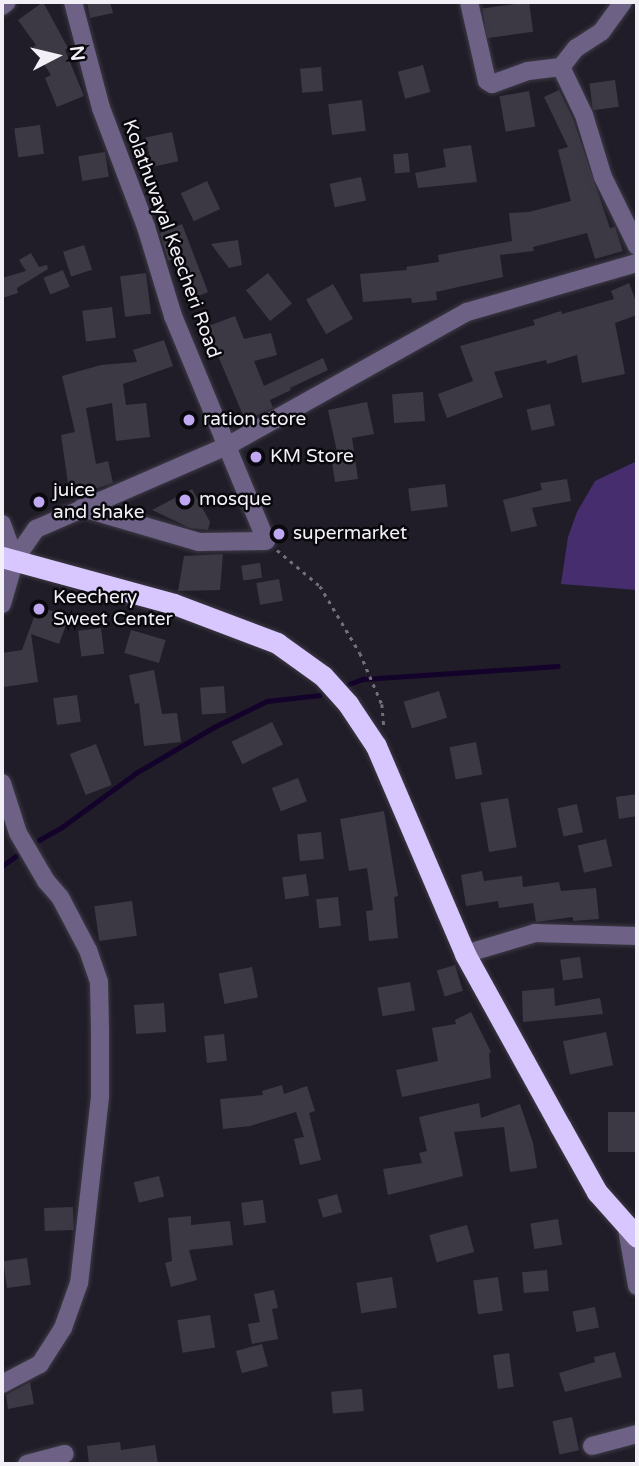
<!DOCTYPE html>
<html>
<head>
<meta charset="utf-8">
<style>
  body { margin:0 }
  #map { position:relative; width:639px; height:1466px; overflow:hidden; background:#201d28; font-family:"Varela Round",sans-serif }
  div>[style] { position:absolute }
  [style*='--x'] { left:calc(var(--x)*1px); top:calc(var(--y)*1px); width:calc(var(--w)*1px); rotate:calc(var(--a)*1deg) }
  .green>* { inset:0; background:#462d6e }
  .stream>* { height:4.5px; margin:-2.25px; padding:0 2.25px; transform-origin:2.25px; border-radius:2.25px; background:#13022a }
  .building>* { inset:0; background:#3c3945; transform-origin:0 0 }
  .path>* { height:2.5px; margin-top:-1.25px; transform-origin:0; background:repeating-linear-gradient(90deg,#726f79 0 3.5px,transparent 0 8.5px) }
  .roads { filter:drop-shadow(0 0 2px #3d3a45) drop-shadow(0 0 2px #3d3a45) }
  .minor>* { height:18px; margin:-9px; padding:0 9px; transform-origin:9px; border-radius:9px; background:#6d6286 }
  .highway>* { height:21px; margin:-10.5px; padding:0 10.5px; transform-origin:10.5px; border-radius:10.5px; background:#d8c7fe }
  .dots>* { width:19px; height:19px; translate:-50% -50%; box-sizing:border-box; border:4px solid #09080d; border-radius:50% }
  span { translate:-50% -50%; white-space:nowrap; text-align:center; line-height:1.15; -webkit-text-stroke:5px #09080d; paint-order:stroke }
  .street-label { font-size:19px; color:#f2eff7 }
  .poi-label { font-size:19px; color:#f2eff7 }
  .left { translate:0 -50%; text-align:left }
  .frame { position:absolute; inset:0; border:4px solid #f2eff7; pointer-events:none }
  .north { position:absolute; left:21px; top:21px; width:70px; height:70px; -webkit-text-stroke:5px #09080d; paint-order:stroke; rotate:83deg; font-size:19px; font-weight:700; line-height:28px; text-align:center; color:#f2eff7 }
  .north::after { content:''; display:block; margin:auto; width:24px; height:32px; background:#f2eff7; clip-path:polygon(50% 0,100% 100%,50% 72%,0 100%) }
</style>
</head>
<body>
<div id="map">
  <div class="green">
    <i style="clip-path:polygon(637px 461px,637px 590px,561px 584px,568px 537px,577px 512px,595px 481px)"></i>
  </div>
  <div class="stream">
    <i style="--x:349;--y:684;--w:15;--a:-20"></i>
    <i style="--x:363;--y:679;--w:195;--a:-3.8"></i>
    <i style="--x:39;--y:840;--w:26;--a:-29"></i>
    <i style="--x:62;--y:827;--w:92;--a:-36.1"></i>
    <i style="--x:136;--y:773;--w:91;--a:-30.5"></i>
    <i style="--x:214;--y:727;--w:59;--a:-26.1"></i>
    <i style="--x:267;--y:701;--w:53;--a:-6.5"></i>
    <i style="--x:2;--y:866;--w:17;--a:-36"></i>
  </div>
  <div class="building">
    <i style="clip-path:polygon(43px 2px,68px 48px,65px 50px,84px 96px,57px 107px,45px 78px,51px 75px,33px 47px,36px 45px,18px 20px)"></i>
    <i style="clip-path:polygon(87px 2px,110px 2px,113px 13px,90px 18px)"></i>
    <i style="left:529px;top:2px;width:30px;height:47px;rotate:82deg"></i>
    <i style="left:423px;top:65px;width:28px;height:26px;rotate:75deg"></i>
    <i style="left:321px;top:67px;width:24px;height:21px;rotate:85deg"></i>
    <i style="left:615px;top:80px;width:27px;height:26px;rotate:82deg"></i>
    <i style="clip-path:polygon(559px 90px,573px 119px,610px 228px,615px 227px,623px 251px,595px 259px,587px 233px,533px 247px,534px 251px,500px 255px,503px 277px,436px 292px,437px 300px,412px 303px,411px 298px,363px 302px,360px 274px,407px 270px,406px 267px,439px 262px,438px 255px,512px 241px,509px 213px,529px 212px,571px 201px,558px 150px,568px 147px,544px 97px)"></i>
    <i style="left:529px;top:91px;width:36px;height:30px;rotate:80deg"></i>
    <i style="left:362px;top:100px;width:31px;height:34px;rotate:83deg"></i>
    <i style="left:40px;top:125px;width:29px;height:26px;rotate:82deg"></i>
    <i style="left:172px;top:132px;width:30px;height:27px;rotate:78deg"></i>
    <i style="clip-path:polygon(471px 145px,477px 182px,418px 188px,415px 173px,446px 167px,443px 149px)"></i>
    <i style="left:105px;top:152px;width:25px;height:27px;rotate:81deg"></i>
    <i style="left:408px;top:153px;width:19px;height:15px;rotate:84deg"></i>
    <i style="left:361px;top:177px;width:24px;height:32px;rotate:78deg"></i>
    <i style="left:207px;top:181px;width:31px;height:29px;rotate:65deg"></i>
    <i style="clip-path:polygon(182px 224px,208px 292px,189px 300px,173px 259px,168px 261px,160px 233px)"></i>
    <i style="clip-path:polygon(238px 240px,242px 265px,229px 268px,211px 244px)"></i>
    <i style="left:84px;top:245px;width:26px;height:22px;rotate:72deg"></i>
    <i style="clip-path:polygon(31px 253px,39px 267px,47px 265px,48px 269px,17px 288px,18px 293px,2px 298px,2px 278px,26px 271px,19px 260px)"></i>
    <i style="left:63px;top:270px;width:18px;height:21px;rotate:68deg"></i>
    <i style="left:146px;top:273px;width:41px;height:26px;rotate:83deg"></i>
    <i style="left:268px;top:273px;width:39px;height:28px;rotate:52deg"></i>
    <i style="clip-path:polygon(629px 283px,637px 304px,637px 315px,615px 323px,625px 374px,582px 383px,577px 355px,547px 364px,546px 360px,494px 372px,503px 397px,447px 418px,438px 394px,473px 381px,460px 346px,535px 325px,533px 320px,561px 311px,562px 314px,614px 299px,611px 291px)"></i>
    <i style="left:333px;top:284px;width:40px;height:31px;rotate:60deg"></i>
    <i style="left:112px;top:307px;width:31px;height:30px;rotate:83deg"></i>
    <i style="clip-path:polygon(235px 316px,244px 339px,271px 333px,277px 355px,254px 361px,264px 386px,323px 358px,328px 370px,290px 388px,291px 390px,270px 400px,273px 408px,245px 420px,206px 327px)"></i>
    <i style="clip-path:polygon(164px 340px,173px 366px,123px 384px,126px 405px,146px 403px,150px 437px,116px 441px,112px 403px,86px 408px,96px 464px,108px 461px,113px 483px,70px 497px,61px 435px,75px 432px,62px 376px,101px 365px,137px 362px,133px 350px)"></i>
    <i style="left:423px;top:392px;width:29px;height:31px;rotate:86deg"></i>
    <i style="clip-path:polygon(367px 402px,374px 434px,352px 438px,358px 479px,335px 482px,332px 462px,339px 461px,328px 410px)"></i>
    <i style="left:550px;top:404px;width:22px;height:24px;rotate:77deg"></i>
    <i style="clip-path:polygon(567px 479px,571px 501px,532px 508px,537px 526px,511px 532px,503px 500px,542px 490px,540px 483px)"></i>
    <i style="left:445px;top:484px;width:23px;height:37px;rotate:83deg"></i>
    <i style="clip-path:polygon(192px 489px,210px 522px,208px 530px,190px 528px,152px 510px)"></i>
    <i style="clip-path:polygon(223px 554px,220px 590px,178px 591px,184px 556px)"></i>
    <i style="left:260px;top:563px;width:15px;height:19px;rotate:82deg"></i>
    <i style="left:279px;top:579px;width:22px;height:23px;rotate:80deg"></i>
    <i style="clip-path:polygon(38px 606px,69px 617px,59px 644px,31px 634px,38px 682px,4px 687px,2px 653px,22px 650px)"></i>
    <i style="left:101px;top:628px;width:26px;height:23px;rotate:83deg"></i>
    <i style="left:131px;top:630px;width:36px;height:24px;rotate:16deg"></i>
    <i style="clip-path:polygon(154px 670px,162px 714px,177px 713px,181px 742px,144px 746px,139px 703px,135px 704px,129px 675px)"></i>
    <i style="left:224px;top:686px;width:27px;height:24px;rotate:86deg"></i>
    <i style="left:439px;top:691px;width:28px;height:37px;rotate:73deg"></i>
    <i style="left:77px;top:695px;width:27px;height:24px;rotate:82deg"></i>
    <i style="left:272px;top:722px;width:25px;height:45px;rotate:64deg"></i>
    <i style="left:476px;top:742px;width:33px;height:27px;rotate:79deg"></i>
    <i style="left:96px;top:744px;width:44px;height:28px;rotate:69deg"></i>
    <i style="left:298px;top:778px;width:25px;height:28px;rotate:69deg"></i>
    <i style="clip-path:polygon(637px 794px,637px 816px,619px 819px,616px 797px)"></i>
    <i style="left:508px;top:798px;width:50px;height:28px;rotate:80deg"></i>
    <i style="left:577px;top:804px;width:29px;height:20px;rotate:78deg"></i>
    <i style="clip-path:polygon(384px 811px,398px 896px,394px 897px,398px 938px,369px 941px,366px 911px,373px 910px,367px 868px,349px 871px,340px 819px)"></i>
    <i style="left:321px;top:832px;width:27px;height:24px;rotate:84deg"></i>
    <i style="left:606px;top:839px;width:28px;height:29px;rotate:77deg"></i>
    <i style="clip-path:polygon(482px 871px,484px 881px,522px 876px,523px 887px,559px 882px,561px 891px,596px 888px,599px 919px,573px 921px,573px 917px,536px 922px,533px 903px,499px 908px,498px 901px,466px 906px,461px 875px)"></i>
    <i style="left:306px;top:874px;width:22px;height:24px;rotate:82deg"></i>
    <i style="left:338px;top:897px;width:29px;height:22px;rotate:84deg"></i>
    <i style="left:132px;top:901px;width:35px;height:38px;rotate:82deg"></i>
    <i style="left:580px;top:957px;width:21px;height:20px;rotate:82deg"></i>
    <i style="left:455px;top:965px;width:27px;height:19px;rotate:73deg"></i>
    <i style="left:252px;top:967px;width:31px;height:34px;rotate:79deg"></i>
    <i style="left:410px;top:982px;width:29px;height:33px;rotate:80deg"></i>
    <i style="clip-path:polygon(554px 988px,555px 1006px,600px 998px,603px 1014px,523px 1022px,522px 991px)"></i>
    <i style="left:164px;top:1003px;width:29px;height:30px;rotate:86deg"></i>
    <i style="clip-path:polygon(471px 1012px,491px 1052px,489px 1053px,491px 1078px,402px 1097px,396px 1070px,438px 1061px,432px 1028px,456px 1024px,455px 1020px)"></i>
    <i style="left:606px;top:1032px;width:34px;height:44px;rotate:78deg"></i>
    <i style="left:224px;top:1034px;width:27px;height:20px;rotate:84deg"></i>
    <i style="clip-path:polygon(282px 1085px,284px 1094px,307px 1086px,315px 1111px,309px 1113px,321px 1160px,300px 1165px,294px 1139px,304px 1137px,296px 1112px,250px 1126px,223px 1129px,220px 1099px,263px 1095px,262px 1091px)"></i>
    <i style="clip-path:polygon(479px 1103px,481px 1118px,520px 1104px,533px 1143px,537px 1168px,510px 1172px,504px 1127px,454px 1132px,463px 1176px,388px 1195px,383px 1169px,422px 1163px,419px 1153px,427px 1151px,419px 1117px)"></i>
    <i style="left:637px;top:1112px;width:40px;height:29px;rotate:90deg"></i>
    <i style="left:159px;top:1176px;width:21px;height:26px;rotate:76deg"></i>
    <i style="left:337px;top:1194px;width:19px;height:20px;rotate:74deg"></i>
    <i style="left:263px;top:1200px;width:23px;height:22px;rotate:83deg"></i>
    <i style="left:73px;top:1207px;width:23px;height:29px;rotate:88deg"></i>
    <i style="clip-path:polygon(191px 1216px,191px 1225px,230px 1221px,233px 1245px,189px 1250px,197px 1280px,171px 1287px,165px 1263px,172px 1261px,168px 1218px)"></i>
    <i style="left:558px;top:1219px;width:26px;height:28px;rotate:81deg"></i>
    <i style="left:467px;top:1225px;width:28px;height:39px;rotate:75deg"></i>
    <i style="left:27px;top:1258px;width:27px;height:24px;rotate:82deg"></i>
    <i style="left:547px;top:1270px;width:21px;height:25px;rotate:85deg"></i>
    <i style="left:392px;top:1277px;width:31px;height:36px;rotate:81deg"></i>
    <i style="left:498px;top:1277px;width:34px;height:25px;rotate:82deg"></i>
    <i style="clip-path:polygon(274px 1290px,278px 1308px,272px 1309px,278px 1339px,252px 1344px,248px 1324px,260px 1322px,254px 1294px)"></i>
    <i style="left:595px;top:1307px;width:21px;height:23px;rotate:79deg"></i>
    <i style="left:210px;top:1315px;width:33px;height:33px;rotate:81deg"></i>
    <i style="left:262px;top:1344px;width:23px;height:27px;rotate:75deg"></i>
    <i style="clip-path:polygon(615px 1352px,622px 1377px,565px 1392px,559px 1373px,595px 1362px,594px 1357px)"></i>
    <i style="left:509px;top:1353px;width:34px;height:16px;rotate:82deg"></i>
    <i style="clip-path:polygon(30px 1382px,34px 1404px,8px 1409px,6px 1395px)"></i>
    <i style="left:362px;top:1389px;width:22px;height:31px;rotate:85deg"></i>
    <i style="left:572px;top:1417px;width:34px;height:20px;rotate:78deg"></i>
    <i style="clip-path:polygon(120px 1442px,121px 1450px,155px 1445px,158px 1464px,89px 1464px,87px 1446px)"></i>
  </div>
  <div class="path">
    <i style="--x:277;--y:550;--w:56;--a:39.9"></i>
    <i style="--x:320;--y:586;--w:78;--a:59.2"></i>
    <i style="--x:360;--y:653;--w:56;--a:66.7"></i>
    <i style="--x:382;--y:704;--w:21;--a:85"></i>
  </div>
  <div class="roads">
    <div class="minor">
      <i style="--x:73;--y:2;--w:110;--a:75.2"></i>
      <i style="--x:101;--y:108;--w:127;--a:69.3"></i>
      <i style="--x:146;--y:227;--w:93;--a:73.1"></i>
      <i style="--x:173;--y:316;--w:243;--a:67.5"></i>
      <i style="--x:266;--y:541;--w:67;--a:179.1"></i>
      <i style="--x:199;--y:542;--w:122;--a:-163.8"></i>
      <i style="--x:469;--y:2;--w:81;--a:77.2"></i>
      <i style="--x:487;--y:81;--w:6;--a:31"></i>
      <i style="--x:492;--y:84;--w:38;--a:-20"></i>
      <i style="--x:528;--y:71;--w:33;--a:-7"></i>
      <i style="--x:623;--y:2;--w:37;--a:126"></i>
      <i style="--x:601;--y:32;--w:30;--a:147"></i>
      <i style="--x:576;--y:48;--w:24;--a:128"></i>
      <i style="--x:561;--y:67;--w:53;--a:64.4"></i>
      <i style="--x:584;--y:115;--w:65;--a:73"></i>
      <i style="--x:603;--y:177;--w:77;--a:63.8"></i>
      <i style="--x:2;--y:6;--w:6;--a:-39"></i>
      <i style="--x:2;--y:524;--w:37;--a:70"></i>
      <i style="--x:2;--y:604;--w:47;--a:-73.9"></i>
      <i style="--x:15;--y:559;--w:37;--a:-55"></i>
      <i style="--x:36;--y:529;--w:210;--a:-23.5"></i>
      <i style="--x:229;--y:445;--w:273;--a:-29.2"></i>
      <i style="--x:467;--y:312;--w:177;--a:-16.1"></i>
      <i style="--x:2;--y:783;--w:52;--a:72.3"></i>
      <i style="--x:18;--y:833;--w:56;--a:59.7"></i>
      <i style="--x:46;--y:881;--w:21;--a:49"></i>
      <i style="--x:60;--y:897;--w:60;--a:62.2"></i>
      <i style="--x:88;--y:950;--w:34;--a:71"></i>
      <i style="--x:99;--y:982;--w:48;--a:88.8"></i>
      <i style="--x:100;--y:1030;--w:67;--a:90"></i>
      <i style="--x:100;--y:1097;--w:187;--a:96.4"></i>
      <i style="--x:79;--y:1283;--w:48;--a:109.6"></i>
      <i style="--x:63;--y:1328;--w:43;--a:122.6"></i>
      <i style="--x:40;--y:1364;--w:43;--a:152.2"></i>
      <i style="--x:465;--y:954;--w:73;--a:-16.7"></i>
      <i style="--x:535;--y:933;--w:102;--a:1.7"></i>
      <i style="--x:627;--y:1229;--w:58;--a:80"></i>
      <i style="--x:592;--y:1446;--w:47;--a:-14.9"></i>
      <i style="--x:27;--y:1464;--w:39;--a:-15"></i>
    </div>
    <div class="highway">
      <i style="--x:2;--y:557;--w:178;--a:15.3"></i>
      <i style="--x:174;--y:604;--w:110;--a:20.7"></i>
      <i style="--x:277;--y:643;--w:57;--a:35.7"></i>
      <i style="--x:323;--y:676;--w:38;--a:48"></i>
      <i style="--x:348;--y:704;--w:50;--a:56.3"></i>
      <i style="--x:376;--y:746;--w:226;--a:66.8"></i>
      <i style="--x:465;--y:954;--w:196;--a:61.1"></i>
      <i style="--x:560;--y:1126;--w:76;--a:60.7"></i>
      <i style="--x:597;--y:1192;--w:60;--a:48.4"></i>
    </div>
  </div>
  <div class="dots">
    <i style="left:189px;top:420px;background:#c0a8f3"></i>
    <i style="left:256px;top:457px;background:#c0a8f3"></i>
    <i style="left:185px;top:500px;background:#c0a8f3"></i>
    <i style="left:39px;top:502px;background:#c0a8f3"></i>
    <i style="left:279px;top:534px;background:#c0a8f3"></i>
    <i style="left:39px;top:609px;background:#c0a8f3"></i>
  </div>
  <div class="street-label">
    <span style="left:171px;top:239px;rotate:70deg">Kolathuvayal Keecheri Road</span>
  </div>
  <div class="poi-label">
    <span class="left" style="left:203px;top:420px">ration store</span>
    <span class="left" style="left:270px;top:457px">KM Store</span>
    <span class="left" style="left:53px;top:502px">juice<br>and shake</span>
    <span class="left" style="left:199px;top:500px">mosque</span>
    <span class="left" style="left:293px;top:534px">supermarket</span>
    <span class="left" style="left:53px;top:609px">Keechery<br>Sweet Center</span>
  </div>
  <div class="frame"></div>
  <div class="north">N</div>
</div>
</body>
</html>
